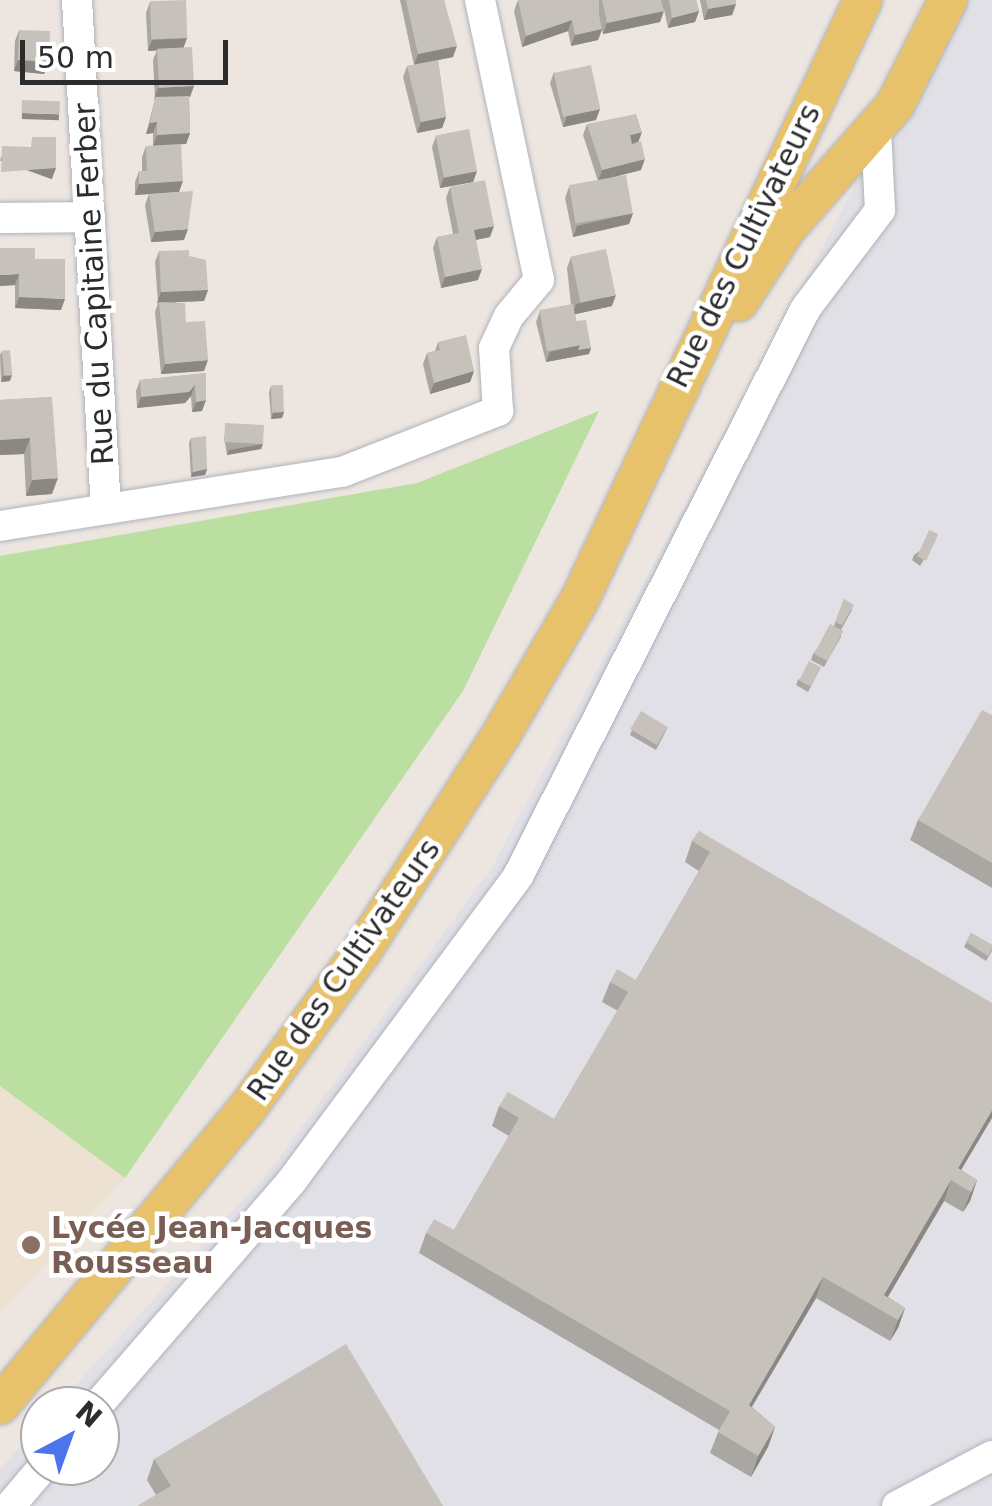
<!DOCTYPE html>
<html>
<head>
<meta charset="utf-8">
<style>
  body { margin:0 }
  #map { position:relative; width:992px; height:1506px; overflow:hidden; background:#ede6e0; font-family:"DejaVu Sans",sans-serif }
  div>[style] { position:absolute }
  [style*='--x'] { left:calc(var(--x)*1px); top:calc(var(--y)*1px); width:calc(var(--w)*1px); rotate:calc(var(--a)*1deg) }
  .industrial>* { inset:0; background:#e1e0e6 }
  .education>* { inset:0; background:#ede2d1 }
  .green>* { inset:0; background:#badfa1 }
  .roads { filter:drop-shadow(0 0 2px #b0b3bb) drop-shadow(0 0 2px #b0b3bb) }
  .minor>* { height:30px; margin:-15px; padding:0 15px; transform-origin:15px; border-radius:15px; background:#fff }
  .major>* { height:38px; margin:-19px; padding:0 19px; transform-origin:19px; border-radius:19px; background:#e7c26a }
  .wall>* { inset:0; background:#aaa6a1 }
  .shaded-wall>* { inset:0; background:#8b8783; transform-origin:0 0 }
  .building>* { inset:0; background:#c6c1bb; transform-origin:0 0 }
  .dots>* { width:28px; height:28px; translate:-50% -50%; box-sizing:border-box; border:5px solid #fff; border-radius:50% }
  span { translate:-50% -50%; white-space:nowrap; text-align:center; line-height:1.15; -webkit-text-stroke:9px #fff; paint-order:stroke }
  .street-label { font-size:30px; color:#2c2c2c }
  .education-label { font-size:30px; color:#785e54; font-weight:700 }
  .left { translate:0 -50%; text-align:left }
  .north { position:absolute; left:20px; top:1386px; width:100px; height:100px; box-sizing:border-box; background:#fff; border:2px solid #ababab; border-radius:50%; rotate:41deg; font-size:28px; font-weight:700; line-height:40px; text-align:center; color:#2c2c2c }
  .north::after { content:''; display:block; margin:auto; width:35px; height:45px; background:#4c74ed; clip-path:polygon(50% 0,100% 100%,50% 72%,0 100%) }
  .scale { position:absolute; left:20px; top:40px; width:208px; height:45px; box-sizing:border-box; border:5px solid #2c2c2c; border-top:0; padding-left:12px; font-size:30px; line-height:35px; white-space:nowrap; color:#2c2c2c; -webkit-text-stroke:8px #fff; paint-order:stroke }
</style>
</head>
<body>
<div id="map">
  <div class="industrial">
    <i style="clip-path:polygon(954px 0,992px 0,992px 1506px,0 1506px,0 1469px,40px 1425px,40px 1466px,100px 1466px,100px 1406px,57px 1406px,270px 1170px,492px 867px)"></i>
  </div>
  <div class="education">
    <i style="clip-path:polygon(0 1086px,125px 1178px,0 1312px)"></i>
  </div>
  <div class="green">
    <i style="clip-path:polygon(599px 411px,463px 691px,125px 1178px,0 1086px,0 556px,417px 483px)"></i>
  </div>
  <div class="roads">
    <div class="minor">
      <i style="--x:77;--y:0;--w:510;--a:86.74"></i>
      <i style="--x:0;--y:218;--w:90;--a:-0.6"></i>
      <i style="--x:0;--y:526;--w:346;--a:-9"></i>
      <i style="--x:342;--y:472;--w:168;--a:-21.4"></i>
      <i style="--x:498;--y:411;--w:63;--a:-93.6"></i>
      <i style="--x:494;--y:348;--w:35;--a:-65"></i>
      <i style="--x:509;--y:316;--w:47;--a:-50.2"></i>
      <i style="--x:539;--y:280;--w:286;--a:-101.9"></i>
      <i style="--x:97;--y:1406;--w:296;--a:-49.1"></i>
      <i style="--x:291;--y:1182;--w:381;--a:-53.4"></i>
      <i style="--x:518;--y:876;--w:637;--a:-63.11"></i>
      <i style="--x:806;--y:308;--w:123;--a:-52.9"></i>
      <i style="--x:880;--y:210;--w:79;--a:-92.9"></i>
      <i style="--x:10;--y:1506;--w:52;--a:-49.6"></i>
      <i style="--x:897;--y:1506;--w:107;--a:-27.8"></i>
    </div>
    <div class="major">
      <i style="--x:739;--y:302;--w:87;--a:-57.2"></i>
      <i style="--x:786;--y:229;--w:165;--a:-48.7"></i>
      <i style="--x:895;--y:105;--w:118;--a:-63.2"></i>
      <i style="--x:0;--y:1405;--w:384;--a:-50.2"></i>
      <i style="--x:246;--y:1110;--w:200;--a:-53.9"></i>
      <i style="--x:364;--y:948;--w:255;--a:-57.3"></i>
      <i style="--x:502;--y:733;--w:155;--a:-59.8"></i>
      <i style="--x:580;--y:599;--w:662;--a:-64.71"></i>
    </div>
  </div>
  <div class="wall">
    <i style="clip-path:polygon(400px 0,444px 0,453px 57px,438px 60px,446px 117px,442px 128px,417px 133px,403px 77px,407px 66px,414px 65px)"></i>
    <i style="clip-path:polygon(518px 0,696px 0,699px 11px,695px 22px,668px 28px,664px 9px,660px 22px,603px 34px,602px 30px,598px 40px,571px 46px,568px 31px,522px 47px,514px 11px)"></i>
    <i style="clip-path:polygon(700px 0,736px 0,736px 4px,732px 15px,704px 20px)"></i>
    <i style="clip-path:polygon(150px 2px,187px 38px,183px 48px,194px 86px,189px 97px,190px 133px,186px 144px,181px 144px,179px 192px,135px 195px,135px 182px,139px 171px,142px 171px,142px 157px,146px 146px,153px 146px,153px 133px,146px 134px,155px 99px,153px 60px,157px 50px,148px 51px,146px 13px)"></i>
    <i style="clip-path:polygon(19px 30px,48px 63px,44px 74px,14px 71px,15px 41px)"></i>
    <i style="clip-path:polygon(554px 72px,596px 120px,563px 127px,550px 83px)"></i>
    <i style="clip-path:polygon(587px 124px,638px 142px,641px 170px,598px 181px,583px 135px)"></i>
    <i style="clip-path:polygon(436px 136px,477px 171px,473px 182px,440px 188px,432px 147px)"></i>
    <i style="clip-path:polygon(450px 187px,490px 237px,476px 240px,478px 280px,441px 288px,433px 248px,437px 237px,453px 234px,446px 198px)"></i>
    <i style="clip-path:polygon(569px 187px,633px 213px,629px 224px,573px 237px,565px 198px)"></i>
    <i style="clip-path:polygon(149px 194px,184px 240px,151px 242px,145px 205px)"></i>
    <i style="clip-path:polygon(159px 251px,189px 256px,208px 290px,204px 301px,176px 302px,186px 322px,204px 371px,161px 374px,155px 312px,158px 303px,155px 262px)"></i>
    <i style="clip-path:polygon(571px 257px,612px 306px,575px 314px,576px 321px,591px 348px,589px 354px,546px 362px,536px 322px,540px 311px,571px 305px,567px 268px)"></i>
    <i style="clip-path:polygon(35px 259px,61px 310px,15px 308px,15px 285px,0 286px)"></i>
    <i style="clip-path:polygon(438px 342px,474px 371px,470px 382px,430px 394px,423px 364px,427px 353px,435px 351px)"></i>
    <i style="clip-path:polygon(2px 351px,10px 381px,1px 382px,0 355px)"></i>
    <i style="clip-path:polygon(206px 373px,202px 411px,192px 412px,191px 396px,185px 403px,137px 408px,136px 391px,140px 380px)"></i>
    <i style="clip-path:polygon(271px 386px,284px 412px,282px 418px,271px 419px,269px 392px)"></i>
    <i style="clip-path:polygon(52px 397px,52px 494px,26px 496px,24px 454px,0 455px,0 400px)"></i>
    <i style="clip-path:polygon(226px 432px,263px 444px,261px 449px,227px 455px,224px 437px)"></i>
    <i style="clip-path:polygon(191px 438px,207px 469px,205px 475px,191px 477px,189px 443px)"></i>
    <i style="clip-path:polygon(936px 540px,920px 566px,912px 560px,914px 555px)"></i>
    <i style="clip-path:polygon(844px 599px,852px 610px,841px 630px,841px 637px,824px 667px,811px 660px,813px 654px,834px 626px)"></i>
    <i style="clip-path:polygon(821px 667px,808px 692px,796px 685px,798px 680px)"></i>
    <i style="clip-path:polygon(992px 715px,992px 888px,910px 840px,918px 820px)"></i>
    <i style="clip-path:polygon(668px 727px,656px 750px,630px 735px,632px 730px)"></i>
    <i style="clip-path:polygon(699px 831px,961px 1170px,977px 1180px,970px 1201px,963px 1212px,944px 1201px,888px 1297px,905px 1308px,898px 1328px,890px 1341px,816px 1298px,752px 1407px,775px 1427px,768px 1447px,751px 1477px,710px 1453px,719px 1430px,419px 1253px,426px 1233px,454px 1230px,509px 1136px,492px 1126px,499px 1106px,554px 1119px,618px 1011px,602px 1002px,610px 982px,636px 980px,699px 871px,685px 862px,692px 841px)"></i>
    <i style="clip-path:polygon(971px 933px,992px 945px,992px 951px,986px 961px,964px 947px)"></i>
    <i style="clip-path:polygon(154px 1459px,443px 1506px,156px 1495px,147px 1480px)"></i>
  </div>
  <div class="shaded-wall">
    <i style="clip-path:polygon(736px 4px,732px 15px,704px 20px,708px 9px)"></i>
    <i style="clip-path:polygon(664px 11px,660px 22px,603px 34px,607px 23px)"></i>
    <i style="clip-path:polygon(699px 11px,695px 22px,668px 28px,672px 18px)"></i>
    <i style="clip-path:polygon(572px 20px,568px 31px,522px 47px,526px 36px)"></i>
    <i style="clip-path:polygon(602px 29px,598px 40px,571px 46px,575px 35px)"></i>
    <i style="clip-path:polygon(187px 38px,183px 49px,148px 51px,152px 40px)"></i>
    <i style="clip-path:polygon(457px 46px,453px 57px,414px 65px,418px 54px)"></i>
    <i style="clip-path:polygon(18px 60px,48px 63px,44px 74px,14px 71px)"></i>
    <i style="clip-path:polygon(194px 86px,190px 97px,154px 99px,158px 88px)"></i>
    <i style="clip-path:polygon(600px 109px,596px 120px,563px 127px,567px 116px)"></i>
    <i style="left:22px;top:113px;width:37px;height:6px;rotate:2deg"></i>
    <i style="clip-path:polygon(446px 117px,442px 128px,417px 133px,421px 122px)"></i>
    <i style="clip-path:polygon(157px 122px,153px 133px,146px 134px,150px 123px)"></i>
    <i style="clip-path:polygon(642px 132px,638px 143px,626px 146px,630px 135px)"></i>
    <i style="clip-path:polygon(190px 133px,186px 144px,153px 146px,157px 135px)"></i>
    <i style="clip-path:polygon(645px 159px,641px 170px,598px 181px,602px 170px)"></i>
    <i style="left:56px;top:168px;width:12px;height:55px;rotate:110deg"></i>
    <i style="clip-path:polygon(477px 171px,473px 182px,440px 188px,444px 177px)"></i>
    <i style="clip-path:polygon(183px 181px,179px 192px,135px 195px,139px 184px)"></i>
    <i style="clip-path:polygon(633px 213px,629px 224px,573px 237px,577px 226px)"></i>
    <i style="clip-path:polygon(494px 226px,490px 237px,470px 241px,474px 230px)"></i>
    <i style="clip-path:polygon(188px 229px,184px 240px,151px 242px,155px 232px)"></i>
    <i style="clip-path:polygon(482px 269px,478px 280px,441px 288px,445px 277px)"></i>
    <i style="clip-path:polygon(19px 274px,15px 285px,0 286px,0 275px)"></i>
    <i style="clip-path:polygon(208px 290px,204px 301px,157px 303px,161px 292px)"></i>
    <i style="clip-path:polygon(616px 295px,612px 306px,572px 315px,576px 304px)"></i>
    <i style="clip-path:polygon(19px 297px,65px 299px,61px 310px,15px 308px)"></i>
    <i style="clip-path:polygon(580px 345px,591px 348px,589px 354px,546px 362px,550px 352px)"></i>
    <i style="clip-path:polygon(208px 360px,204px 371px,161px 374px,165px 364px)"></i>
    <i style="clip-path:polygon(474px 371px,470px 382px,430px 394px,434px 383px)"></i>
    <i style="clip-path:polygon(12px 375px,10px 381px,1px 382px,3px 376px)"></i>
    <i style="clip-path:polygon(195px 385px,191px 396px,185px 403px,137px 408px,141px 397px)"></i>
    <i style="clip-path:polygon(206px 400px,202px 411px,192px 412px,196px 402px)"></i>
    <i style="clip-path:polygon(284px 412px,282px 418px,271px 419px,273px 413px)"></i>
    <i style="clip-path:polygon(30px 438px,24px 454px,0 455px,0 440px)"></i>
    <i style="clip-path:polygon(263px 444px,261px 449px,227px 455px,229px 450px)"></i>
    <i style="clip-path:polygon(207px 469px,205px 475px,191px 477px,193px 472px)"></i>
    <i style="clip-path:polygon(58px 478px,52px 494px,26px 496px,32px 480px)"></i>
    <i style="clip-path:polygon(992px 1110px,992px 1118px,954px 1182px,958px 1168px)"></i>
    <i style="clip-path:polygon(951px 1180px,944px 1201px,880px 1310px,884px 1295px)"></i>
    <i style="clip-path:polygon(977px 1180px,970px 1201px,963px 1212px,971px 1192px)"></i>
    <i style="clip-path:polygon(823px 1277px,816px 1298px,741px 1425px,749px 1405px)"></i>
    <i style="clip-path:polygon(905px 1308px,898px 1328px,890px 1341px,898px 1320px)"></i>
    <i style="clip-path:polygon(775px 1427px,768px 1447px,751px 1477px,758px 1456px)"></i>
  </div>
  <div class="building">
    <i style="left:186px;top:0;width:38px;height:36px;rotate:88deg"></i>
    <i style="clip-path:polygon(406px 0,444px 0,457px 46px,418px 54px)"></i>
    <i style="clip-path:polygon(518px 0,596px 0,602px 29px,575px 35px,572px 20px,526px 36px)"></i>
    <i style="left:596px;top:0;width:3px;height:24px"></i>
    <i style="clip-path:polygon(602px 0,661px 0,664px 11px,607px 23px)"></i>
    <i style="clip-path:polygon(669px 0,696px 0,699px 11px,672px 18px)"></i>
    <i style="clip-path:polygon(706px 0,736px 0,736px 4px,708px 9px)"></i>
    <i style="left:19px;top:30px;width:31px;height:30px;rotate:2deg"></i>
    <i style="left:192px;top:47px;width:39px;height:35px;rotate:87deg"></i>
    <i style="clip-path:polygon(438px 60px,446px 117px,421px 122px,407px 66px)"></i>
    <i style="left:591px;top:65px;width:45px;height:38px;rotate:78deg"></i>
    <i style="clip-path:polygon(189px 96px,190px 133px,157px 135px,157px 122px,150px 123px,155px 97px)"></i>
    <i style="left:22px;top:100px;width:38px;height:13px;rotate:2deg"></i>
    <i style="clip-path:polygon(636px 114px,642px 132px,630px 135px,632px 144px,641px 141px,645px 159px,602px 170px,587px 124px)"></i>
    <i style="left:469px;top:129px;width:43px;height:34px;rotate:79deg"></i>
    <i style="clip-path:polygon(32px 137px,56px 137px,56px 168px,1px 172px,2px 146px,31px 147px)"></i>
    <i style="clip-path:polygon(181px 144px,183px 181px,139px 184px,139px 171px,147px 171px,146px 146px)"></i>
    <i style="left:626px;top:175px;width:39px;height:58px;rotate:80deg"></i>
    <i style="clip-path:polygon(485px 180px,494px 226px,474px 230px,482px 269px,445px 277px,437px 237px,459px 233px,450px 187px)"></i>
    <i style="clip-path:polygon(193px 191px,188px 229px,155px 232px,149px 194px)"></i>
    <i style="clip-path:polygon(0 248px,35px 248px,35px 259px,65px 259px,65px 299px,19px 297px,19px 274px,0 275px)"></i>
    <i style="left:606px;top:249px;width:47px;height:36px;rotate:78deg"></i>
    <i style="clip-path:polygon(189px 250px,189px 256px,206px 260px,208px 290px,161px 292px,159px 251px)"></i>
    <i style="clip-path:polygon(159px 302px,185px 303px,186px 322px,205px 321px,208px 360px,165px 364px)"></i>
    <i style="left:573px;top:304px;width:42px;height:34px;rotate:80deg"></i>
    <i style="clip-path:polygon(586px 320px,591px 348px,578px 350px,580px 345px,576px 321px)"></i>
    <i style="clip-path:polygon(466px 335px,474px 371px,434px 383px,427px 353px,440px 350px,438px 342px)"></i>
    <i style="left:10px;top:350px;width:25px;height:8px;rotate:85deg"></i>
    <i style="clip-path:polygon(206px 373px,206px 400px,196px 402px,195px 385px,189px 392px,141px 397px,140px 380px)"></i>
    <i style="left:283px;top:385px;width:27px;height:12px;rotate:88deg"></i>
    <i style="clip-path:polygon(52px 397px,58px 478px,32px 480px,30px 438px,0 440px,0 400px)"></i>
    <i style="left:264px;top:425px;width:19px;height:39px;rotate:93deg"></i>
    <i style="clip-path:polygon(206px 436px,207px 469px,193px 472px,191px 438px)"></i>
    <i style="left:929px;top:530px;width:10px;height:29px;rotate:24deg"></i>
    <i style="clip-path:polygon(844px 599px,854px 605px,842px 625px,835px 622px)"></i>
    <i style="left:830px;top:624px;width:15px;height:34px;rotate:28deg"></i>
    <i style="left:809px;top:661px;width:13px;height:22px;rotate:27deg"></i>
    <i style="clip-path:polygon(982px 710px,992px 715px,992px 863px,918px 820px)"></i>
    <i style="left:641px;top:711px;width:31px;height:21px;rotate:31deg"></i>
    <i style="clip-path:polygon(699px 831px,992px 1003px,992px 1110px,958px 1168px,977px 1180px,971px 1192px,951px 1180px,884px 1295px,905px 1308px,898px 1320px,823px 1277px,749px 1405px,775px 1427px,758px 1456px,718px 1432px,730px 1411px,426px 1233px,434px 1219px,454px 1230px,519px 1118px,499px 1106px,508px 1092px,554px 1119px,628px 992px,610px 982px,617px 969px,636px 980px,710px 852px,692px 841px)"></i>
    <i style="clip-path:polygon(971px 933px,992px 945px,992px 949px,988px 956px,966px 942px)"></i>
    <i style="clip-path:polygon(346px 1344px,443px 1506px,137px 1506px,171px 1486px,154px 1459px)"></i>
  </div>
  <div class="dots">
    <i style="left:31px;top:1245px;background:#8d6e63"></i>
  </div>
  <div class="street-label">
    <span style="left:744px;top:246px;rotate:-64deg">Rue des Cultivateurs</span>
    <span style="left:94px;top:284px;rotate:-93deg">Rue du Capitaine Ferber</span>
    <span style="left:344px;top:970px;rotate:-55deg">Rue des Cultivateurs</span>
  </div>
  <div class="education-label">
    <span class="left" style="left:51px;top:1245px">Lycée Jean-Jacques<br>Rousseau</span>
  </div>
  <div class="north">N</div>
  <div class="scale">50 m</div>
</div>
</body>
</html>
